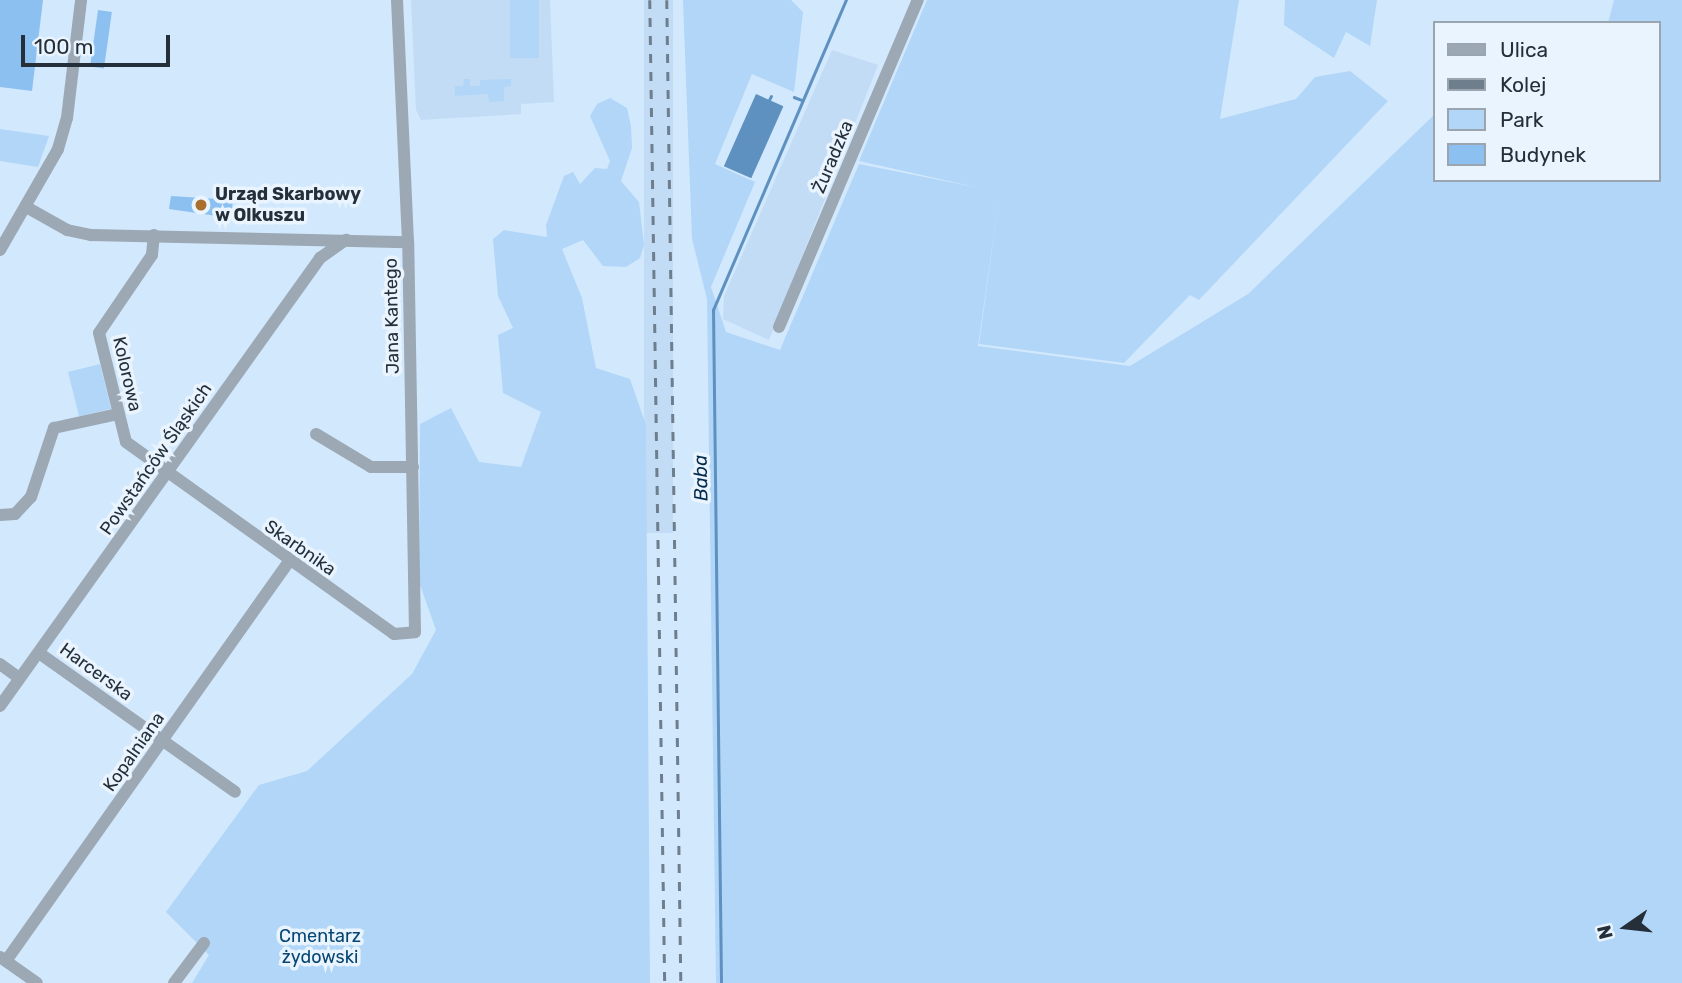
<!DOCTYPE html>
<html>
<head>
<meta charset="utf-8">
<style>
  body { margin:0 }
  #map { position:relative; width:1682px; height:983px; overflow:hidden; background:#d2e8fd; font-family:Rubik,sans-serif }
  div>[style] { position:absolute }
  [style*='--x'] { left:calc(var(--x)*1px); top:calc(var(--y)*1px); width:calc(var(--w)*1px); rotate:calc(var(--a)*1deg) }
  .built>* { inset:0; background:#c2dcf6; transform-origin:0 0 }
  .green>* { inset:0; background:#b1d6f8; transform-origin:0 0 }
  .water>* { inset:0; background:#5e91c0; transform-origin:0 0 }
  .stream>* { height:2.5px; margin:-1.25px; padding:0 1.25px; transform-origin:1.25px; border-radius:1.25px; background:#5e91c0 }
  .building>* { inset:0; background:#8bc0f1; transform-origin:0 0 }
  .street>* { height:12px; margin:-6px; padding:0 6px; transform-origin:6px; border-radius:6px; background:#9ca8b3 }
  .rail>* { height:2.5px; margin-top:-1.25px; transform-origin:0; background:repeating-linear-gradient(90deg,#6e7e8d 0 9px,transparent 0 18px) }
  .dots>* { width:19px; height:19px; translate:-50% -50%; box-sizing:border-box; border:4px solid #e9f4ff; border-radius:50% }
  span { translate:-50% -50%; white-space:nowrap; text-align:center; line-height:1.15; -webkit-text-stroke:7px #e9f4ff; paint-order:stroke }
  .street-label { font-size:18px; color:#242f39 }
  .poi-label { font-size:18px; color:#242f39; font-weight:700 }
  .left { translate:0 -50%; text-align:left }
  .park-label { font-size:18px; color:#064572 }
  .water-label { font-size:19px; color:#042d4d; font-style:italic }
  .legend { position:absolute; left:1433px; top:21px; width:228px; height:161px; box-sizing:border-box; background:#e9f4ff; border:2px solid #9aa5b0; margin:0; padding:9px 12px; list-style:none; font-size:21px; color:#242f39 }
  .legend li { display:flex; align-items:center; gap:14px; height:35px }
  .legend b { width:35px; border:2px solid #9aa5b0 }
  .north { position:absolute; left:1591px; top:892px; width:70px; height:70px; -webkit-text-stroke:5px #e9f4ff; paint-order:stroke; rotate:256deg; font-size:19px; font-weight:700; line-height:28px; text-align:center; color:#242f39 }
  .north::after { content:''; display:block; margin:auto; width:24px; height:32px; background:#242f39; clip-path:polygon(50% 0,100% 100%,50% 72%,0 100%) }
  .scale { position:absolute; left:21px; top:35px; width:149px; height:32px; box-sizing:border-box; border:4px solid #242f39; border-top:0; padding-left:9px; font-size:21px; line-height:24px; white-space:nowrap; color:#242f39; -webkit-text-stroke:5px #e9f4ff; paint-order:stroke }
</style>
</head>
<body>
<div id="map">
  <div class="built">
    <i style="clip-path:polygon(411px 0,550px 0,554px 102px,521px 104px,521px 114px,421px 120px,416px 110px)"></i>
    <i style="left:644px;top:0;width:29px;height:533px"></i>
    <i style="clip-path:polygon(832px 50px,878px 65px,769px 340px,723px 319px,724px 296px)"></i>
  </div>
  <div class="green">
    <i style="left:510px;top:0;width:29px;height:58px"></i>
    <i style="clip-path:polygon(683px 0,791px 0,803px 12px,794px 92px,752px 74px,715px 164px,755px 182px,711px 287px,726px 332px,780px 350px,859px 164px,980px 188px,859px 161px,927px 0,1239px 0,1220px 119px,1296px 99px,1315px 77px,1350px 71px,1388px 101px,1199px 300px,1190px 295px,1124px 363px,979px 344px,1000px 192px,978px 346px,1130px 366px,1248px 294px,1435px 114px,1435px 180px,1659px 180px,1659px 23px,1608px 23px,1614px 0,1682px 0,1682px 983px,716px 983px,707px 299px,692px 239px)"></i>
    <i style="clip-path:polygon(1285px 0,1377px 0,1370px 46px,1346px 32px,1334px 58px,1284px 25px)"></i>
    <i style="clip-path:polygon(464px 79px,470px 79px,470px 86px,480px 86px,480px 80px,511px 79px,511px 86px,504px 87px,504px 101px,489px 102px,488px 94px,455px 96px,455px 86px,463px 86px)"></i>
    <i style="clip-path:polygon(610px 98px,627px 108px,631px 126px,632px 148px,621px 181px,639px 202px,644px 245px,640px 258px,626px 267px,603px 266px,583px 240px,562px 249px,582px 298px,596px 368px,630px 379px,646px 425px,650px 983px,192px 983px,209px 955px,166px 912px,259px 785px,307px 771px,412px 674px,436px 630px,419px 582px,420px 424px,451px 408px,479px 462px,521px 467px,541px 412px,503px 393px,498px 335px,513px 328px,498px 296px,493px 239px,504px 230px,547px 237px,546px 225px,564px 176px,573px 172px,580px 184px,595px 168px,607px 169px,610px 161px,590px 116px,597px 104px)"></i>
    <i style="clip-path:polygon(0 129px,49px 136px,38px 167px,0 161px)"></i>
    <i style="left:100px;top:364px;width:46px;height:33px;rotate:76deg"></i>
  </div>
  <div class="water">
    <i style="left:756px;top:94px;width:30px;height:79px;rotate:24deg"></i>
  </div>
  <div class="stream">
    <i style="--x:794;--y:97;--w:9;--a:21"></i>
    <i style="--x:769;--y:100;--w:4;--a:-63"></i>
    <i style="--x:721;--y:983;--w:673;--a:-90.68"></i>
    <i style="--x:713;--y:310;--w:337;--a:-66.8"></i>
  </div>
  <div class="building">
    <i style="clip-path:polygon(0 0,43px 0,32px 91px,0 87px)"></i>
    <i style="left:98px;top:10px;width:14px;height:57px;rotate:8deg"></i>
    <i style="clip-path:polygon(171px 196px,233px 200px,231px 218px,169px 209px)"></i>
  </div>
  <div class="street">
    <i style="--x:28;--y:208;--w:45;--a:29.4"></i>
    <i style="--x:67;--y:230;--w:25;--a:12"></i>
    <i style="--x:91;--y:235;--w:317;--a:1.3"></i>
    <i style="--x:154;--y:235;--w:20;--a:96"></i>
    <i style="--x:152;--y:255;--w:94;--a:124.2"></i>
    <i style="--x:99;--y:333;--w:112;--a:76.1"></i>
    <i style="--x:126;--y:442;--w:330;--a:35.6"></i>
    <i style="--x:394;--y:634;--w:21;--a:-5"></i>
    <i style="--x:415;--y:632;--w:390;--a:-91"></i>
    <i style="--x:408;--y:242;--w:242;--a:-92.6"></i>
    <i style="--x:0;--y:250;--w:116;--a:-60.1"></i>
    <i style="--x:58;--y:149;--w:32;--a:-74"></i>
    <i style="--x:67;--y:118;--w:119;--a:-83.2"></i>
    <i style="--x:779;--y:327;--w:355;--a:-67"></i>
    <i style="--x:316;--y:434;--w:64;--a:31"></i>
    <i style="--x:371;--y:467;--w:42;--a:0"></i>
    <i style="--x:0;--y:515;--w:15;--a:-4"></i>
    <i style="--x:15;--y:514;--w:23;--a:-47"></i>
    <i style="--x:31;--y:497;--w:73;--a:-71.6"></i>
    <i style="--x:54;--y:428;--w:66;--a:-12.3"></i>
    <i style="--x:39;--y:653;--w:240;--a:35.3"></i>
    <i style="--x:0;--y:664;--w:24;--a:36"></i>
    <i style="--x:0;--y:706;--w:551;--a:-54.46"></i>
    <i style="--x:320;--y:258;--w:32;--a:-35"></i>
    <i style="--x:0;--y:957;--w:45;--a:35.1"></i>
    <i style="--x:6;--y:961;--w:489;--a:-54.7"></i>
    <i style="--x:174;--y:983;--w:50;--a:-53.1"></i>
  </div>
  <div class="rail">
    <i style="--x:650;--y:0;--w:983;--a:89.13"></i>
    <i style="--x:667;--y:0;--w:983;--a:89.18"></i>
  </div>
  <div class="dots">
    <i style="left:201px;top:205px;background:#a86f2d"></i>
  </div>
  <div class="street-label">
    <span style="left:833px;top:157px;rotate:-67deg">Żuradzka</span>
    <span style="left:392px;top:316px;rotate:-91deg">Jana Kantego</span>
    <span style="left:127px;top:374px;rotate:77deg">Kolorowa</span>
    <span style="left:156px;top:459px;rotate:-55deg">Powstańców Śląskich</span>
    <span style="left:300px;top:548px;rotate:35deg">Skarbnika</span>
    <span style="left:96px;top:672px;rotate:36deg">Harcerska</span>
    <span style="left:134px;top:752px;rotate:-55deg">Kopalniana</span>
  </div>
  <div class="poi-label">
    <span class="left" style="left:215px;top:205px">Urząd Skarbowy<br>w Olkuszu</span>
  </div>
  <div class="park-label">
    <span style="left:320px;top:947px">Cmentarz<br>żydowski</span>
  </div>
  <div class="water-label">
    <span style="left:701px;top:478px;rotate:-91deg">Baba</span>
  </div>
  <ul class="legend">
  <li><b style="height:9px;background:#9ca8b3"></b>Ulica</li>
  <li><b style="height:9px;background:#6e7e8d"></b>Kolej</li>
  <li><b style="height:19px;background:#b1d6f8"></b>Park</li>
  <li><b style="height:19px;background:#8bc0f1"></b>Budynek</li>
  </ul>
  <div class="north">N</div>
  <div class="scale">100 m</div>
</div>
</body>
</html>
